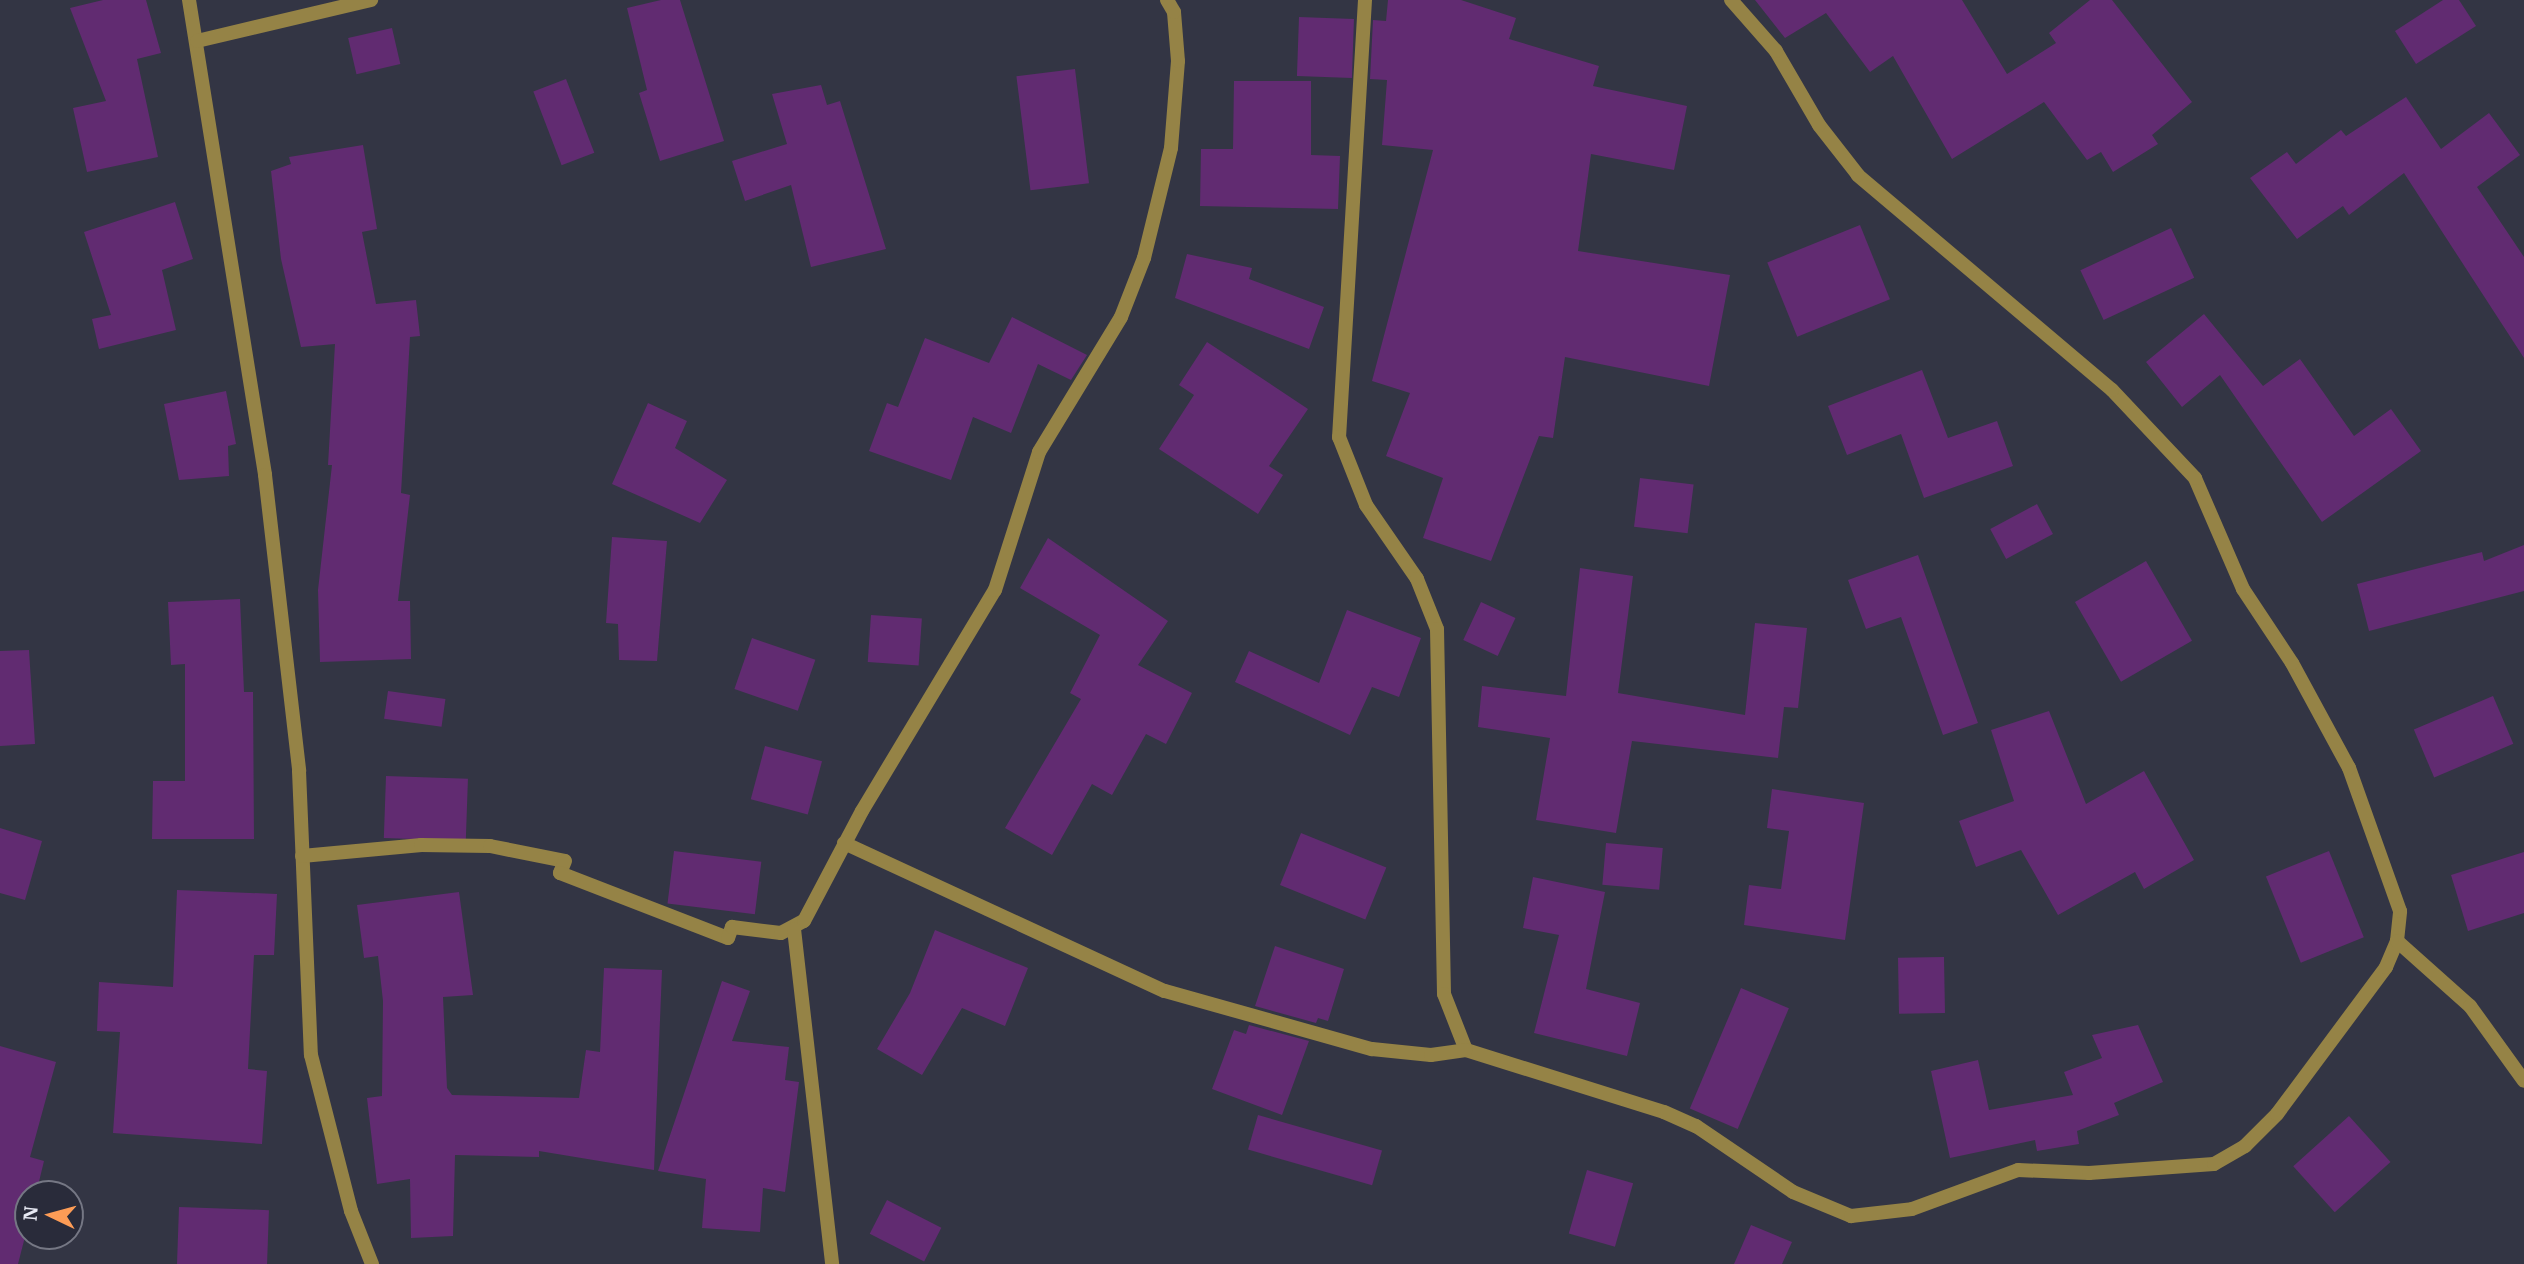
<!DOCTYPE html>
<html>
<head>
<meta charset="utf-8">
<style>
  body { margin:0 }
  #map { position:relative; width:2524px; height:1264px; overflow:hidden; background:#333544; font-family:"IBM Plex Serif",serif }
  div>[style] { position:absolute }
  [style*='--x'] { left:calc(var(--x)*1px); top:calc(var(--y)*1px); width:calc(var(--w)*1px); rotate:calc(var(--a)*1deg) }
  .building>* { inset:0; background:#612b71; transform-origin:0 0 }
  .street>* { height:14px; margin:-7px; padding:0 7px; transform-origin:7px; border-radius:7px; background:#958346 }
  span { translate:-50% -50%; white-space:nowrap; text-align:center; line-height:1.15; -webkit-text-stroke:6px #292b3a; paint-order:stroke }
  .north { position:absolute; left:14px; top:1180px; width:70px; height:70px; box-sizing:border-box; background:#292b3a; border:2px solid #757784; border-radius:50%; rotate:275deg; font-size:19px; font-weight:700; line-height:28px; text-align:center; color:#e7e9f3 }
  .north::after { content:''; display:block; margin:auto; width:24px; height:32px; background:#fd9c56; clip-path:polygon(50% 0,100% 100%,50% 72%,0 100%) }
</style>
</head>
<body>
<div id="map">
  <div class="building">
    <i style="clip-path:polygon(103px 0,146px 0,161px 53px,137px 59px,158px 157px,87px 172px,73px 108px,106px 101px,70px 8px)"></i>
    <i style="clip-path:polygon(661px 0,680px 0,724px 141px,660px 161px,639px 93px,647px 90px,627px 8px)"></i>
    <i style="clip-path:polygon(1388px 0,1461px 0,1516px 18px,1509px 39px,1599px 66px,1593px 86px,1687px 106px,1674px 170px,1591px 154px,1578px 251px,1730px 275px,1709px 386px,1565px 357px,1553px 438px,1539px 436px,1491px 561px,1423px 538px,1443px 478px,1386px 456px,1410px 393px,1372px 381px,1433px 150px,1382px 145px,1387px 80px,1370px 79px,1373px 20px,1386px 21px)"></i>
    <i style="clip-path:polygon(1755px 0,1962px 0,2007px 74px,2056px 43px,2049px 33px,2090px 0,2112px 0,2192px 102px,2152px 135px,2158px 144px,2113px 172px,2101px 152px,2087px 160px,2044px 102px,1952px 159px,1893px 56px,1870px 72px,1826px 13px,1785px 38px)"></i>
    <i style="clip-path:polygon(2443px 0,2459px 0,2476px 26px,2416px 64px,2395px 31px)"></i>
    <i style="left:1299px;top:17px;width:55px;height:59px;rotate:2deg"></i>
    <i style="left:392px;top:28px;width:37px;height:45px;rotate:77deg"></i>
    <i style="left:1075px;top:69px;width:115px;height:59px;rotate:83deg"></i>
    <i style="left:566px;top:79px;width:79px;height:35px;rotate:69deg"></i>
    <i style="clip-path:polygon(1234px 81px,1311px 81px,1311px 155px,1340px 156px,1338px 209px,1200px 206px,1201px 149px,1233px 149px)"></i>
    <i style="clip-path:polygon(821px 85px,827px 105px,840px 101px,886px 249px,811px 267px,791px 185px,745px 201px,732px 161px,787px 144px,772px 94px)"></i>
    <i style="clip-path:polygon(2406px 97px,2441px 149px,2489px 113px,2520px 155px,2477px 187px,2524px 257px,2524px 358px,2404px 173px,2349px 215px,2343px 206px,2297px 239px,2250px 178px,2287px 152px,2296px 164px,2341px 130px,2346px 136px)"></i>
    <i style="clip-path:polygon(363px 145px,377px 229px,362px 232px,376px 304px,416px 300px,420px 336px,410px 337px,401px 493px,410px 495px,398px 601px,410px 601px,411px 659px,320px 662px,318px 590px,332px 465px,328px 465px,335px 344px,301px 347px,281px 259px,271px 171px,291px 164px,289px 157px)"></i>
    <i style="clip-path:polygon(175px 202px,193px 259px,162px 270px,176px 330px,99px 349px,92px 319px,111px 315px,84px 232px)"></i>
    <i style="left:1860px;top:225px;width:80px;height:100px;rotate:68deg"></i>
    <i style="left:2171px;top:228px;width:55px;height:100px;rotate:65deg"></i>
    <i style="clip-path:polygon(1187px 254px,1252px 268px,1249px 279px,1324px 307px,1309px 349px,1175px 298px)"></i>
    <i style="clip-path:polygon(2204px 314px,2263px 386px,2300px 359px,2354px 436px,2391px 409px,2421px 451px,2322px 522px,2220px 375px,2182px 407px,2146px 362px)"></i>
    <i style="clip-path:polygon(1012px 317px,1087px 355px,1071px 380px,1038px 364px,1011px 433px,973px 417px,951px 480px,869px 451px,887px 403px,898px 407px,925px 338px,989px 363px)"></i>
    <i style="clip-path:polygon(1207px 342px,1308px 409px,1269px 466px,1283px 475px,1258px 514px,1159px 449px,1194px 395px,1179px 385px)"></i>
    <i style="clip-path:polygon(1922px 370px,1948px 438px,1997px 421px,2013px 466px,1924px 498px,1901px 434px,1847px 455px,1828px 406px)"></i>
    <i style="clip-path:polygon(226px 391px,236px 444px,228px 446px,229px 476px,179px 480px,164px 404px)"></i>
    <i style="clip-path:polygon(648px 403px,687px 421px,675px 448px,727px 480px,700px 523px,612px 484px)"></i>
    <i style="left:1640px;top:478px;width:54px;height:49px;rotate:7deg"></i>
    <i style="left:2037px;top:504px;width:34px;height:53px;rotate:62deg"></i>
    <i style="clip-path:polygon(612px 537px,667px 541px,657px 661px,619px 660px,618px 624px,606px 623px)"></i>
    <i style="clip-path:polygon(1048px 538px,1168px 621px,1138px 665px,1192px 693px,1166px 744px,1146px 734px,1112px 795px,1092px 784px,1052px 855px,1005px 828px,1081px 699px,1070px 693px,1100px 635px,1020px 588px)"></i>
    <i style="clip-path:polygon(2524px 545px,2524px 591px,2369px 631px,2357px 584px,2482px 552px,2484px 561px)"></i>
    <i style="clip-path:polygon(1918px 555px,1978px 723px,1943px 735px,1901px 617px,1866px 629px,1848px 580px)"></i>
    <i style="left:2146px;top:561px;width:92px;height:82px;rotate:60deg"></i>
    <i style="clip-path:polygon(1580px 568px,1633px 576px,1618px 693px,1745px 715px,1755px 623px,1807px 628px,1798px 708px,1784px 707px,1778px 758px,1632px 741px,1616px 833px,1536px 820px,1550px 738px,1478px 727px,1482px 686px,1566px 696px)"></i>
    <i style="clip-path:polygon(240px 599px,244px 692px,253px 692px,254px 839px,152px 839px,153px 781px,185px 781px,185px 664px,171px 665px,168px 602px)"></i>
    <i style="left:1481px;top:602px;width:38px;height:42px;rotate:25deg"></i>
    <i style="clip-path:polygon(1347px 610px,1421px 638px,1399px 697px,1372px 687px,1350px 735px,1235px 682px,1249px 651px,1319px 683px)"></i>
    <i style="left:871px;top:615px;width:51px;height:47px;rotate:4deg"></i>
    <i style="left:752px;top:638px;width:67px;height:54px;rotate:19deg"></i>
    <i style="clip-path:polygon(29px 650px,35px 744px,0 746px,0 651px)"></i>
    <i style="left:388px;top:691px;width:58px;height:28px;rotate:8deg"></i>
    <i style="left:2493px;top:696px;width:52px;height:86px;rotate:67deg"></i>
    <i style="clip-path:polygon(2049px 711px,2086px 804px,2144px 771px,2194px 860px,2144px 889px,2135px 872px,2058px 915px,2021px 850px,1976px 867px,1959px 821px,2014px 801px,1991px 730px)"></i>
    <i style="left:765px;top:746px;width:59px;height:55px;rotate:15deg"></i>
    <i style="left:386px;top:776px;width:82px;height:62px;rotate:2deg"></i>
    <i style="clip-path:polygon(1772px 789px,1864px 803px,1845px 940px,1744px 925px,1749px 885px,1781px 889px,1789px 831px,1767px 828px)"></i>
    <i style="clip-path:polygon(0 828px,42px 841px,25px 900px,0 893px)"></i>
    <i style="left:1301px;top:833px;width:92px;height:56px;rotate:22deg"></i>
    <i style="left:1606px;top:843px;width:57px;height:42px;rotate:5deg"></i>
    <i style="left:674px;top:851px;width:88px;height:53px;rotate:7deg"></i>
    <i style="left:2329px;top:851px;width:93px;height:68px;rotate:68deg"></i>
    <i style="clip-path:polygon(2524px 852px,2524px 913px,2468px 931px,2451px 875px)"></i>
    <i style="clip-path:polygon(1533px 877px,1605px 892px,1586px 989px,1640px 1003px,1627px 1056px,1534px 1033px,1559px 935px,1523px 928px)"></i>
    <i style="clip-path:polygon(177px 890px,277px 894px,274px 955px,254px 955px,248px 1069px,267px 1071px,262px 1144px,113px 1133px,120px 1032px,97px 1031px,99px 982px,173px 987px)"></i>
    <i style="clip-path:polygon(459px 892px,473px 995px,443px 997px,447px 1088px,452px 1095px,579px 1098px,586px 1050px,600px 1052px,604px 968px,662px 970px,654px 1170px,539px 1151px,539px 1157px,455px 1155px,453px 1236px,411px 1238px,410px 1179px,377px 1184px,367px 1098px,382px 1096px,383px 1001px,378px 956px,364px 958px,357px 905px)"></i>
    <i style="clip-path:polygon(935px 930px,1028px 968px,1005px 1026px,962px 1008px,922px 1075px,877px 1049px,910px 993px)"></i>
    <i style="clip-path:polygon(1275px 946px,1344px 969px,1328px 1021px,1318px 1018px,1316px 1023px,1255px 1006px)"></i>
    <i style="left:1944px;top:957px;width:56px;height:46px;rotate:89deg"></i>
    <i style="clip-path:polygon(722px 981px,750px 991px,732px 1041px,789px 1047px,785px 1080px,799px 1082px,785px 1192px,763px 1188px,760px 1232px,702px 1228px,706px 1179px,658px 1171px)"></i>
    <i style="left:1741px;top:988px;width:52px;height:131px;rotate:23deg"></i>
    <i style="clip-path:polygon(1249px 1025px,1309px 1041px,1282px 1115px,1212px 1089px,1234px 1030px,1246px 1034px)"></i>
    <i style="clip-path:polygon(2138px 1025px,2163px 1082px,2114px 1103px,2119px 1115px,2077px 1131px,2079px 1144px,2037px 1151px,2035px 1140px,1950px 1158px,1931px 1071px,1978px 1060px,1989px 1110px,2073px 1095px,2064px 1072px,2102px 1058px,2092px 1035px)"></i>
    <i style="clip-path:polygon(0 1046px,56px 1062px,30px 1157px,44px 1161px,36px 1194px,28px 1194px,28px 1225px,18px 1264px,0 1264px)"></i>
    <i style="left:1258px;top:1115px;width:129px;height:36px;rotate:16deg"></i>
    <i style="left:2349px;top:1116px;width:62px;height:75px;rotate:48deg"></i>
    <i style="left:1587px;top:1170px;width:48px;height:66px;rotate:16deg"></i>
    <i style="left:887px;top:1200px;width:61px;height:38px;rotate:27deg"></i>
    <i style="left:179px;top:1207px;width:90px;height:57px;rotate:2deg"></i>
    <i style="clip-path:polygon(1751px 1225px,1792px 1242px,1782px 1264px,1734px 1264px)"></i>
  </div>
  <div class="street">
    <i style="--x:189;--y:0;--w:481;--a:80.9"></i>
    <i style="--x:265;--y:475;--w:298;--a:83.4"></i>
    <i style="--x:299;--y:771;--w:284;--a:87.6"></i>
    <i style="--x:311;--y:1055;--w:161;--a:75.6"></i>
    <i style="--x:351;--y:1211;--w:57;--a:68.4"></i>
    <i style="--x:1365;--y:0;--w:438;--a:93.4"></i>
    <i style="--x:1339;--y:437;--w:73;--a:68.3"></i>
    <i style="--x:1366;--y:505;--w:90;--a:55.4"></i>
    <i style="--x:1417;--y:579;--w:54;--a:68.2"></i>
    <i style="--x:1437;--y:629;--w:365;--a:88.9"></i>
    <i style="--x:1444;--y:994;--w:60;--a:68.6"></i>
    <i style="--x:1466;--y:1050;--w:207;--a:17.4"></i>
    <i style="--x:1664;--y:1112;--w:35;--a:24"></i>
    <i style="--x:1696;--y:1126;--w:117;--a:34.2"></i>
    <i style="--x:1793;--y:1192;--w:63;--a:22.5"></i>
    <i style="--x:1851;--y:1216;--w:61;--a:-6.5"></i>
    <i style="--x:1912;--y:1209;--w:113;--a:-20.2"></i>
    <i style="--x:2018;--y:1170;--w:71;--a:2.4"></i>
    <i style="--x:2089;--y:1173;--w:125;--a:-4.1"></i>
    <i style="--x:2214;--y:1164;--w:36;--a:-30"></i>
    <i style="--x:2245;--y:1146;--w:45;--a:-45"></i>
    <i style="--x:2277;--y:1114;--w:183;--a:-53.4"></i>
    <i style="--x:2386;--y:967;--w:28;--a:-67"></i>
    <i style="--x:2397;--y:941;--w:30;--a:-84"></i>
    <i style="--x:2400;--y:911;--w:152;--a:-109.6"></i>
    <i style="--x:2349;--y:768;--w:119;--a:-118.5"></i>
    <i style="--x:2292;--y:663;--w:89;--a:-123.5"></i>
    <i style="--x:2243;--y:589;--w:121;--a:-113.4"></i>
    <i style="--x:2195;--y:478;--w:121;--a:-133.3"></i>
    <i style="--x:2112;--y:390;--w:333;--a:-139.8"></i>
    <i style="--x:1858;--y:175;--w:63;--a:-128"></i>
    <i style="--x:1819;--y:125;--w:86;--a:-120.2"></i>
    <i style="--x:1776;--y:51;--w:68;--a:-131.4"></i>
    <i style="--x:197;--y:41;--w:179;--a:-13.3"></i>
    <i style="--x:844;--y:843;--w:353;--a:24.8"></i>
    <i style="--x:1165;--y:991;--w:215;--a:15.7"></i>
    <i style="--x:1372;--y:1049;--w:59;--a:5.8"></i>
    <i style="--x:1431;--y:1055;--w:35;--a:-8"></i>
    <i style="--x:302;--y:856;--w:120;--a:-5.3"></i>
    <i style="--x:421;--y:845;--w:69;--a:0.8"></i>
    <i style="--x:490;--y:846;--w:76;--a:11.3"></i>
    <i style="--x:565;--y:861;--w:13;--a:113"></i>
    <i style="--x:560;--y:873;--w:180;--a:21.2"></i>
    <i style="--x:728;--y:938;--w:12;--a:-70"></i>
    <i style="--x:732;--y:927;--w:49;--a:7"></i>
    <i style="--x:781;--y:933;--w:26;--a:-28"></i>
    <i style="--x:804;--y:921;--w:124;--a:-62.2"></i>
    <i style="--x:862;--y:811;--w:258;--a:-59"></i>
    <i style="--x:995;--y:590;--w:145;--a:-72.3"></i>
    <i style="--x:1039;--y:452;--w:158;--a:-58.7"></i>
    <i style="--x:1121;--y:317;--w:63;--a:-68.7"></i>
    <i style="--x:1144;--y:258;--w:113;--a:-76.2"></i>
    <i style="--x:1171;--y:148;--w:87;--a:-85.4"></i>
    <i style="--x:1178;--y:61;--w:49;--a:-94.7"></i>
    <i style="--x:1174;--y:12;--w:14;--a:-120"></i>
    <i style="--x:794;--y:929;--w:337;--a:83.5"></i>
    <i style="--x:2397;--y:941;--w:98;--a:41.7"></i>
    <i style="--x:2470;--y:1006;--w:92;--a:54.2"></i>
  </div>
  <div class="north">N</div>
</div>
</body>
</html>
